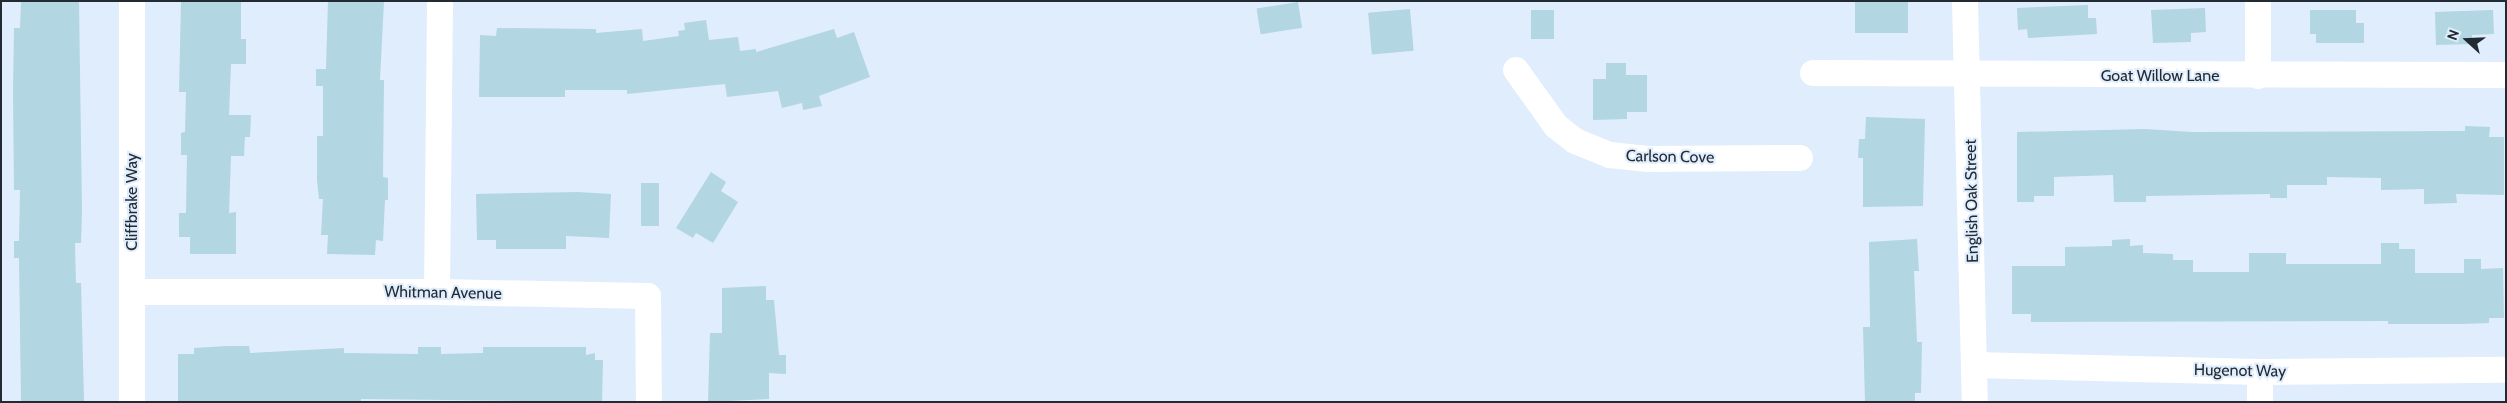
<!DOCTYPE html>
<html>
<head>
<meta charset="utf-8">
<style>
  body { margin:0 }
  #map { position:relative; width:2507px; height:403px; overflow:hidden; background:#e0edfc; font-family:Cabin,sans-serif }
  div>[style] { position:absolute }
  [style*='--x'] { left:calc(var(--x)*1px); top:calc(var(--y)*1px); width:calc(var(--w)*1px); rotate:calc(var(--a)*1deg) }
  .building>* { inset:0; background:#b2d6e2; transform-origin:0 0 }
  .minor>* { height:26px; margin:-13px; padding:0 13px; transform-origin:13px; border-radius:13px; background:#fff }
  span { translate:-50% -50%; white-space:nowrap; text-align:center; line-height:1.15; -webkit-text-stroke:4px #e0edfc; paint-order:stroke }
  .street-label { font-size:16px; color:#222a34 }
  .frame { position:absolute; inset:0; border:2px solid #222a34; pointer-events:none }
  .north { position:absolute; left:2442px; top:15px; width:50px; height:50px; -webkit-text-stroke:4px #e0edfc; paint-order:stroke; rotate:290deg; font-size:14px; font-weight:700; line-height:20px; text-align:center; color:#222a34 }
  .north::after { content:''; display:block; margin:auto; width:18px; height:22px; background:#222a34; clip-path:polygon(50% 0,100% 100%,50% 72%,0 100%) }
</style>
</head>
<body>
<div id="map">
  <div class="building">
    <i style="clip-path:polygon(21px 1px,79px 1px,82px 211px,81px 243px,75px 243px,76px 283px,81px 283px,84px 402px,21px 402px,19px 258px,14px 258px,14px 241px,19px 241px,20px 190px,14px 190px,13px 93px,14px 28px,20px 28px)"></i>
    <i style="clip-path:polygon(181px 1px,241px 1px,241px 39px,246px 39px,246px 64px,231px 64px,229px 115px,251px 115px,250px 137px,245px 137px,244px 156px,231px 156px,229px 213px,236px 212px,236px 254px,190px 254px,190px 237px,179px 237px,179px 213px,186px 213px,187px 155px,181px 155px,181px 133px,185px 132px,186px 92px,179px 92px)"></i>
    <i style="clip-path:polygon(328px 1px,384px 1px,380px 80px,384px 80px,383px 177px,388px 178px,388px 200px,385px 200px,383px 241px,376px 240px,375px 255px,327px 254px,328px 235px,321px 235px,323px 199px,319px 199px,317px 180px,317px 136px,323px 136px,323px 86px,316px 86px,316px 69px,326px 69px)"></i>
    <i style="left:1855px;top:1px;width:53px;height:32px"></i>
    <i style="left:1298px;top:2px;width:26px;height:42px;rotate:81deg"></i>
    <i style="clip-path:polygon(2088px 5px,2088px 18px,2096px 18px,2097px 34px,2028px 38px,2027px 29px,2018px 30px,2017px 8px)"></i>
    <i style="clip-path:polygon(2205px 8px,2206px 32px,2191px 33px,2191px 42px,2153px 43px,2151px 10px)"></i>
    <i style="left:1410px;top:9px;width:42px;height:42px;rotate:85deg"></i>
    <i style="left:1531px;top:10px;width:23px;height:29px"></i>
    <i style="clip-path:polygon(2310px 10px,2356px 10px,2356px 23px,2364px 23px,2364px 43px,2316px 43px,2316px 34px,2310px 34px)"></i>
    <i style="clip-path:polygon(2493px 10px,2494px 34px,2472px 35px,2472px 44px,2436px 45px,2435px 12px)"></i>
    <i style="clip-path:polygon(706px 20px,709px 40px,738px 37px,740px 51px,756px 49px,756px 52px,834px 29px,837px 38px,854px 32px,870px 77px,819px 96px,822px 106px,803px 110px,802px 103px,782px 108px,778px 91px,727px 97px,725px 84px,627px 94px,627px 90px,565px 90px,565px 97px,479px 97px,480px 35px,496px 36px,497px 28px,596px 29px,596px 33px,642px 29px,643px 41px,679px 36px,678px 31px,685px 30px,684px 23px)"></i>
    <i style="clip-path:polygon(1606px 63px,1626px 63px,1626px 75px,1647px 75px,1647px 112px,1627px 112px,1627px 119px,1593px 120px,1593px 79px,1606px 79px)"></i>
    <i style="clip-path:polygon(1866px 117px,1925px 119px,1923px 206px,1863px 207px,1863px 158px,1858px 158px,1859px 139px,1865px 139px)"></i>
    <i style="clip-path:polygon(2465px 126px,2490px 127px,2489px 137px,2504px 137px,2504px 195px,2456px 194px,2457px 203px,2424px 204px,2424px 189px,2381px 190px,2381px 178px,2327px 177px,2327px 185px,2287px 185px,2287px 198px,2270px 198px,2270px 194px,2146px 196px,2146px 202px,2114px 202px,2113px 175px,2054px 177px,2054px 196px,2034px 196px,2034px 202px,2017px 202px,2017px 132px,2145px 129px,2192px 132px,2465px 131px)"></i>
    <i style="clip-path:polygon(711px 172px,726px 182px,721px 191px,738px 202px,713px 243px,696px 233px,693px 238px,676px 228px)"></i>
    <i style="left:641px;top:183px;width:18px;height:43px"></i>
    <i style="clip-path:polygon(577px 192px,611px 194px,609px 238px,566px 236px,566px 249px,496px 249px,496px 240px,477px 240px,476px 194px)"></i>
    <i style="clip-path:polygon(1917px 239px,1919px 271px,1914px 271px,1917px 342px,1922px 342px,1921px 393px,1915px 393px,1915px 402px,1865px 402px,1863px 327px,1870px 327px,1869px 242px)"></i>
    <i style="clip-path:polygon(2130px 239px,2130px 246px,2143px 245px,2143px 253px,2173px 254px,2173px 260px,2193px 260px,2193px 272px,2249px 272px,2249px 253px,2286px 253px,2286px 264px,2381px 264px,2381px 243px,2399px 243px,2399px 249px,2415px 249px,2415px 273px,2464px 273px,2464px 259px,2481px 259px,2481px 269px,2503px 268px,2504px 318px,2489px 318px,2489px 323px,2462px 324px,2388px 324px,2388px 321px,2031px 322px,2031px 314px,2012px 314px,2012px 266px,2065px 266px,2065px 247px,2112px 246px,2112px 240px)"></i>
    <i style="clip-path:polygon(766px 286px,766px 300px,774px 300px,779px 355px,786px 355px,786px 374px,769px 373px,769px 399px,708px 402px,710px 333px,722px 333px,722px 288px)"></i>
    <i style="clip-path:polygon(227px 346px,249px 346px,250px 353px,344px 348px,344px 353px,418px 354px,418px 347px,441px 347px,441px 354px,483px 353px,483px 347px,586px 347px,586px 355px,595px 353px,595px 360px,603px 360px,602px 402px,361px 399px,361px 402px,178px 402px,178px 354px,194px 354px,194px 348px)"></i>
  </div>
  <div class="minor">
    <i style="--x:1965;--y:1;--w:401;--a:88.6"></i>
    <i style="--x:2258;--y:1;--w:75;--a:90"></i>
    <i style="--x:1516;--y:70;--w:69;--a:54.5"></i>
    <i style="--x:1556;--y:126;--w:24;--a:38"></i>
    <i style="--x:1575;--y:141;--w:38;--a:22"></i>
    <i style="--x:1610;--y:155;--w:38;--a:6"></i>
    <i style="--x:1648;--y:159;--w:152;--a:-0.4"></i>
    <i style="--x:1813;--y:73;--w:693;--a:0.17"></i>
    <i style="--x:132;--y:292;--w:305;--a:0"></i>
    <i style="--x:437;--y:292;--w:211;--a:1.1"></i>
    <i style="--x:648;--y:296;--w:106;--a:89.5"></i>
    <i style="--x:437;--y:292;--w:291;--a:-89.4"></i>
    <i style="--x:1975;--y:365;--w:285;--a:1.4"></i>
    <i style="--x:2260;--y:372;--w:246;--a:-0.5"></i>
    <i style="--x:132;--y:402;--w:401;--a:-90"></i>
    <i style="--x:2260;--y:402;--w:30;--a:-90"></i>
  </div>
  <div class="street-label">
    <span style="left:2160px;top:76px">Goat Willow Lane</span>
    <span style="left:1670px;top:157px;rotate:1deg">Carlson Cove</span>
    <span style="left:1972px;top:201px;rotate:-91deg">English Oak Street</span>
    <span style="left:132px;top:202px;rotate:-90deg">Cliffbrake Way</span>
    <span style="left:443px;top:293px;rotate:1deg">Whitman Avenue</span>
    <span style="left:2240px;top:371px;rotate:1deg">Hugenot Way</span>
  </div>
  <div class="frame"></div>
  <div class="north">N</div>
</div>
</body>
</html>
